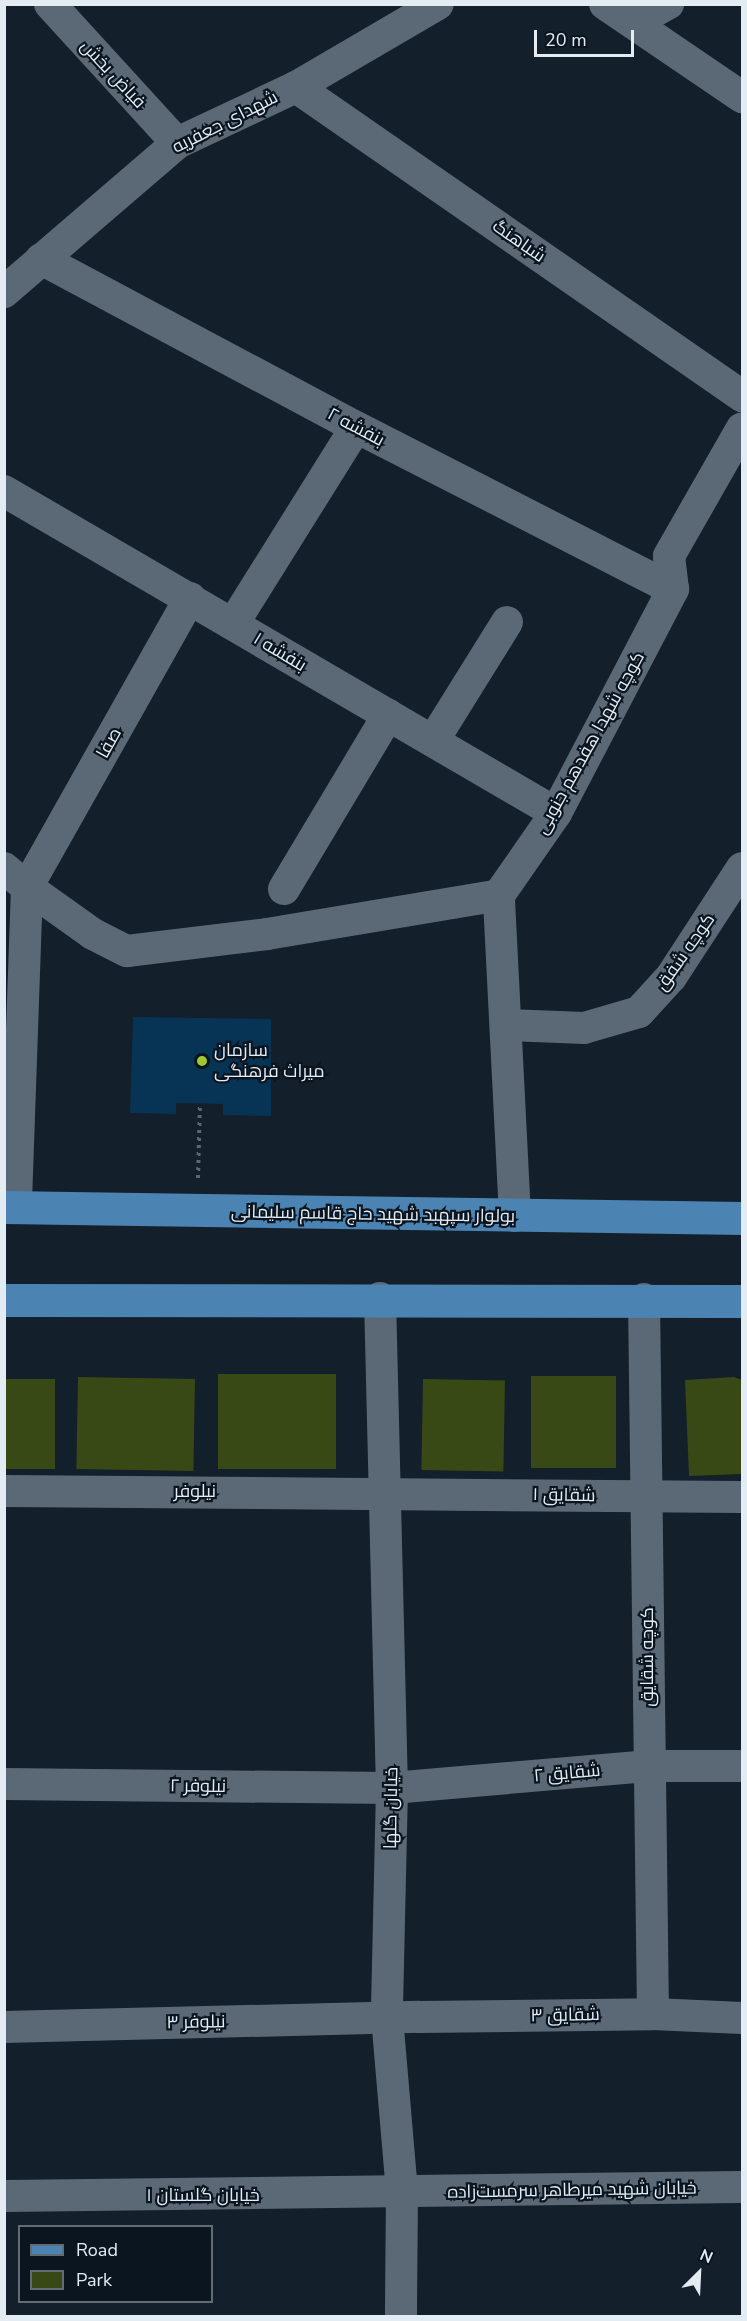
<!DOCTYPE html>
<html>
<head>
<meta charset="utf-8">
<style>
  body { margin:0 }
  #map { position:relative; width:747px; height:2321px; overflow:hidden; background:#131f2a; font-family:"Nunito Sans",Cairo,sans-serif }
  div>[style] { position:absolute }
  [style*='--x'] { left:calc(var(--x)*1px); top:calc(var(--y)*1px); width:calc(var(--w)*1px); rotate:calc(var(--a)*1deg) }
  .green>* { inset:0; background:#394915; transform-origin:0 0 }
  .building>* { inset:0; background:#073355 }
  .path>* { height:4px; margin-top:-2px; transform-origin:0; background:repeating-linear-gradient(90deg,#5c6670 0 3px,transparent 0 7.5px) }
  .street>* { height:32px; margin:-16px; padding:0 16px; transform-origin:16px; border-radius:16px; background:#5b6977 }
  .primary>* { height:33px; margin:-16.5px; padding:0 16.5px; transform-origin:16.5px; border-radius:16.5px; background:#4b83b2 }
  .dots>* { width:16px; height:16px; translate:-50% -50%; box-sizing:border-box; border:3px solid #0a1520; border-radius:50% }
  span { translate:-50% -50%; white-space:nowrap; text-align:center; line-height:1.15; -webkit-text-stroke:4.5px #0a1520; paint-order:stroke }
  .street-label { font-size:18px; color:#e3ebf3 }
  .poi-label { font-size:18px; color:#e3ebf3 }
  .left { translate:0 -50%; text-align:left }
  .frame { position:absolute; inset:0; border:6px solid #e3ebf3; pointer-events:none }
  .legend { position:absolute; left:18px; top:2225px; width:195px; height:78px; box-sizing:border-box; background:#0a1520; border:2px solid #616b74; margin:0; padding:8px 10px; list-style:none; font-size:18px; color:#e3ebf3 }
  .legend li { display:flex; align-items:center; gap:12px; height:30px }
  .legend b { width:30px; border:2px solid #616b74 }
  .north { position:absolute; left:669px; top:2243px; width:60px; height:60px; -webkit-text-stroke:4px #0a1520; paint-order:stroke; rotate:24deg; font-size:16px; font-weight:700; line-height:24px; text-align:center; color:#e3ebf3 }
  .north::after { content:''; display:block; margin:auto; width:21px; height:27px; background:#e3ebf3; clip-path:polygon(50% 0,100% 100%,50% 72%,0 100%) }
  .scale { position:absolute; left:534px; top:30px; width:100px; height:27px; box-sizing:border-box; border:3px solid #e3ebf3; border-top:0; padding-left:8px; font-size:18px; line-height:21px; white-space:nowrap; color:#e3ebf3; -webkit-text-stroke:4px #0a1520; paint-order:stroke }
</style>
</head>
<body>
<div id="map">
  <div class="green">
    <i style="left:218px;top:1374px;width:118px;height:95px"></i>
    <i style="left:616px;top:1376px;width:92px;height:85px;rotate:90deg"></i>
    <i style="left:78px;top:1377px;width:117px;height:92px;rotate:1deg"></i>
    <i style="clip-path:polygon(734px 1377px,742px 1380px,742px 1474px,689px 1476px,685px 1380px)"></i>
    <i style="left:5px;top:1379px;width:50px;height:90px"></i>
    <i style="left:423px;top:1379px;width:82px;height:91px;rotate:1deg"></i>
  </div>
  <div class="building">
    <i style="clip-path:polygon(133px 1017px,271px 1019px,271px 1116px,223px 1115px,223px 1104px,176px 1103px,176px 1114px,130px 1113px)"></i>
  </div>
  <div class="path">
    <i style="--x:198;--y:1178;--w:75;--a:-88.5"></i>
  </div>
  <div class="street">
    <i style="--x:50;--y:4;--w:188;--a:47.6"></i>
    <i style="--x:605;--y:4;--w:166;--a:34.2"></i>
    <i style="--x:635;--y:22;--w:38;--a:-29"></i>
    <i style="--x:296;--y:87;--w:543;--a:34.72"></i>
    <i style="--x:41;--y:259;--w:357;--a:28.1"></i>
    <i style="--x:356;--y:427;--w:356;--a:27.1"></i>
    <i style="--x:4;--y:292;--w:228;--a:-40.7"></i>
    <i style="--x:177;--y:143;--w:132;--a:-25.2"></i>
    <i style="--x:296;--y:87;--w:164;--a:-30.3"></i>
    <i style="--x:4;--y:491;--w:639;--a:30.26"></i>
    <i style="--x:190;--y:598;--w:332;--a:119.4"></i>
    <i style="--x:27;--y:887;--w:81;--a:35.5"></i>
    <i style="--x:93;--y:934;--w:38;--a:27"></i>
    <i style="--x:127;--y:951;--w:141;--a:-6.9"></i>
    <i style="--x:267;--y:934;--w:235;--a:-9.5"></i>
    <i style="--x:233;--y:624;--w:232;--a:-58"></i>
    <i style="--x:433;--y:741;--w:140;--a:-58.1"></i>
    <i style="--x:4;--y:868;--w:30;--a:40"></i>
    <i style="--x:27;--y:887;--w:321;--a:92"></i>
    <i style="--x:284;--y:889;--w:203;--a:-59.1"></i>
    <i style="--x:507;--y:1025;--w:77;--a:2.2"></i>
    <i style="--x:584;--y:1028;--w:57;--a:-16.2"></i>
    <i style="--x:639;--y:1012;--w:47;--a:-47.6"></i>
    <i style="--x:671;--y:977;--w:130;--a:-56.9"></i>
    <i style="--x:515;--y:1216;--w:321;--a:-92.9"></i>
    <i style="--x:499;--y:895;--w:100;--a:-55.2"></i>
    <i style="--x:556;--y:813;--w:253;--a:-62.4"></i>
    <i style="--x:673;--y:589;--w:33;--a:-97"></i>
    <i style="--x:669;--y:556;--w:147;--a:-60.3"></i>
    <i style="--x:380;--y:1298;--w:490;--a:88.6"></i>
    <i style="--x:392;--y:1788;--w:229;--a:91.3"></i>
    <i style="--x:387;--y:2017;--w:177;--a:85.1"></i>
    <i style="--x:402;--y:2193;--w:123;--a:90.5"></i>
    <i style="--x:644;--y:1299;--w:715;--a:89.28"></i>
    <i style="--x:4;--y:1491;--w:738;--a:0.47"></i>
    <i style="--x:4;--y:1784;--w:388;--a:0.6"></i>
    <i style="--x:392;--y:1788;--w:256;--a:-4.9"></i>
    <i style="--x:647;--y:1766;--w:95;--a:0"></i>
    <i style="--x:4;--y:2027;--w:415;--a:-1.4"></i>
    <i style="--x:419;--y:2017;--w:234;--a:-0.7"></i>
    <i style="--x:653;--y:2014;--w:89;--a:2.6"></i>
    <i style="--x:4;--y:2196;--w:738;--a:-0.7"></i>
  </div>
  <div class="primary">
    <i style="--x:4;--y:1207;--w:738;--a:0.85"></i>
    <i style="--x:4;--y:1300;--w:738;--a:0.08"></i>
  </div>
  <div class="dots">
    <i style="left:202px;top:1061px;background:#9eca2f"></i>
  </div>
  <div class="street-label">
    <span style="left:113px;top:74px;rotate:47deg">فیاض بخش</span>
    <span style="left:225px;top:122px;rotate:-27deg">شهدای جعفریه</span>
    <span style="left:519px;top:241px;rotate:35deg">شباهنگ</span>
    <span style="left:356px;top:427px;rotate:28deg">بنفشه ۲</span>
    <span style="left:280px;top:652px;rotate:31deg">بنفشه ۱</span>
    <span style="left:109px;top:743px;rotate:-61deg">صفا</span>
    <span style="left:590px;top:743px;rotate:-61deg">کوچه شهدا هفدهم جنوبی</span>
    <span style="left:685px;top:952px;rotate:-55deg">کوچه شفق</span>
    <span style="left:373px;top:1214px;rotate:1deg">بولوار سپهبد شهید حاج قاسم سلیمانی</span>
    <span style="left:195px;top:1491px">نیلوفر</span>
    <span style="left:564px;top:1495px;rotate:1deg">شقایق ۱</span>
    <span style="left:647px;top:1657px;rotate:-90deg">کوچه شقایق</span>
    <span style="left:567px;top:1773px;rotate:-5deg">شقایق ۲</span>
    <span style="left:198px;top:1786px;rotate:1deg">نیلوفر ۲</span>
    <span style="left:391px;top:1808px;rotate:-89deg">خیابان گلها</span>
    <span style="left:565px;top:2015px;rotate:-1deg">شقایق ۳</span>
    <span style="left:196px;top:2022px;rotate:-1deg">نیلوفر ۳</span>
    <span style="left:572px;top:2190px;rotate:-1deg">خیابان شهید میرطاهر سرمست‌زاده</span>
    <span style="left:203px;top:2195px">خیابان گلستان ۱</span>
  </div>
  <div class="poi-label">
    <span class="left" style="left:214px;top:1061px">سازمان<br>میراث فرهنگی</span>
  </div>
  <div class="frame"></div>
  <ul class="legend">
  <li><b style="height:8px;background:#4b83b2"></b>Road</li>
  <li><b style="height:16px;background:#394915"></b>Park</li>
  </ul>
  <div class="north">N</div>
  <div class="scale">20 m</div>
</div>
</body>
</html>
